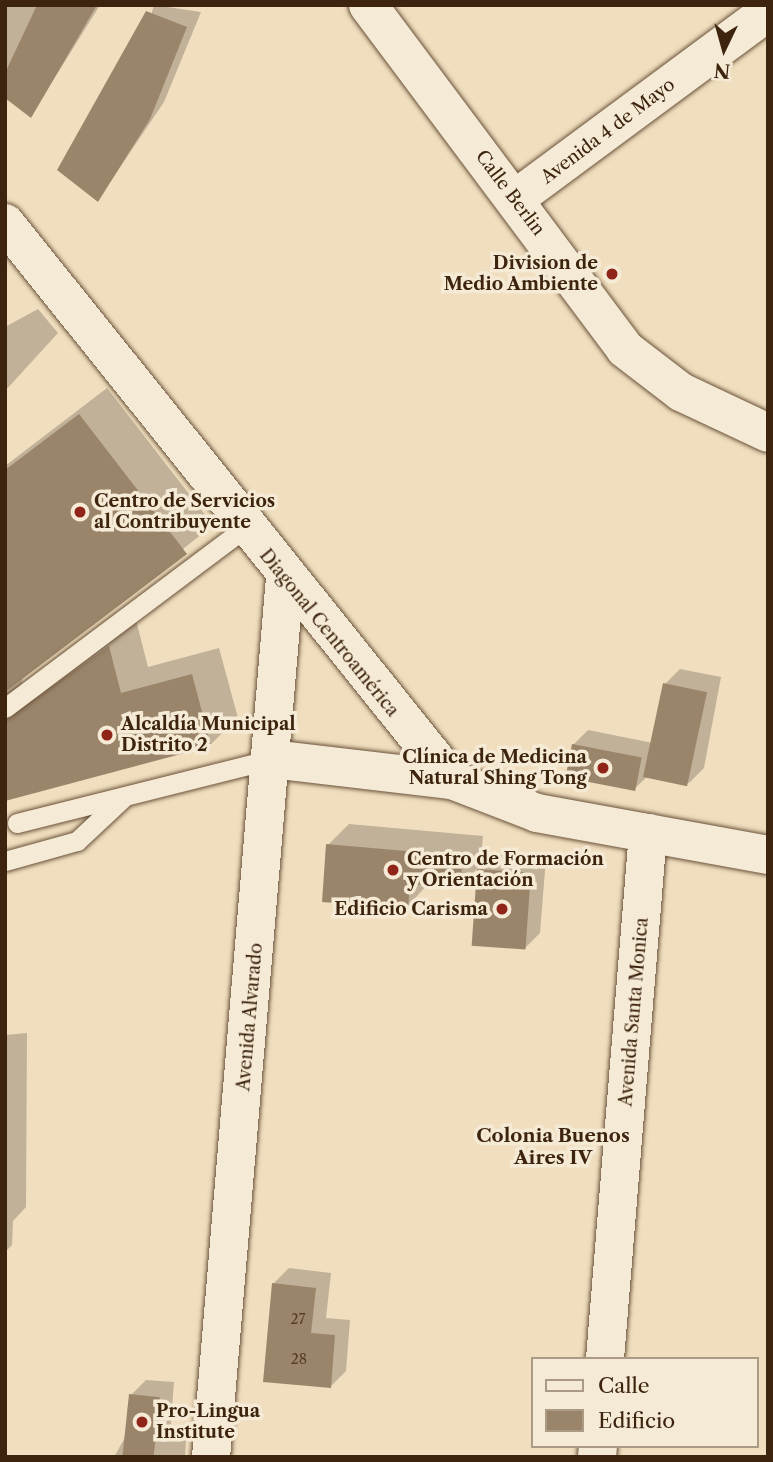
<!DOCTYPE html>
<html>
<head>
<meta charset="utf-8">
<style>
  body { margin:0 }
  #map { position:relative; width:773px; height:1462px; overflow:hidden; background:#f0debe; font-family:"Libre Caslon Text",serif }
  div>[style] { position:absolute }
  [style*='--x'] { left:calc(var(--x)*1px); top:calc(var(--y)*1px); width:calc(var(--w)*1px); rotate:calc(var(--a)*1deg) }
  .shadow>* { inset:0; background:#0003 }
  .building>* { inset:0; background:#9a856a; transform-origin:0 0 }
  .roads { filter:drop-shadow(0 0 2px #6a523a) drop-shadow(0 0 2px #6a523a) }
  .lane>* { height:19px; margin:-9.5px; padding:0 9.5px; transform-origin:9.5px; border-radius:9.5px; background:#f5ead5 }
  .street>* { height:38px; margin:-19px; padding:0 19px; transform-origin:19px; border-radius:19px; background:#f5ead5 }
  .dots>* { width:19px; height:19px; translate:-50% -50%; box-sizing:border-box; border:4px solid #f5ead5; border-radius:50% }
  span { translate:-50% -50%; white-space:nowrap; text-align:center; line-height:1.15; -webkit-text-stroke:7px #f5ead5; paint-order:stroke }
  .number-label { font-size:14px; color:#543c25 }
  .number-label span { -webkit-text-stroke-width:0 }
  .street-label { font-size:18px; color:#3d240e }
  .poi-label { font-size:18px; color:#3d240e; font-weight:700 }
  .right { translate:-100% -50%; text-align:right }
  .left { translate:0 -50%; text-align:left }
  .neighbourhood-label { font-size:19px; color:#3d240e; font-weight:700 }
  .frame { position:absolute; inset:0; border:7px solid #3d240e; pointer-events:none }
  .legend { position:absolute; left:531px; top:1357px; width:228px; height:91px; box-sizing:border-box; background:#f5ead5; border:2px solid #ab9b85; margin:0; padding:9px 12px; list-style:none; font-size:21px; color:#3d240e }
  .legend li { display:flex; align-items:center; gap:14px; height:35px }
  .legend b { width:35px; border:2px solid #ab9b85 }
  .north { position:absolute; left:689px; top:14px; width:70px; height:70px; -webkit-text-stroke:5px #f5ead5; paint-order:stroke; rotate:185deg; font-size:19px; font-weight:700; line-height:28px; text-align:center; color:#3d240e }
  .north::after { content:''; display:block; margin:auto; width:24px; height:32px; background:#3d240e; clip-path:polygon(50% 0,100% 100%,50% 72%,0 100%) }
</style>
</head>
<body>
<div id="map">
  <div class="shadow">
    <i style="clip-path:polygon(5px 5px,100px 5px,31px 116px,5px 96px)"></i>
    <i style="clip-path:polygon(154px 5px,201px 12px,164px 102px,98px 200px)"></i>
    <i style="clip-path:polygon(38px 309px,58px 333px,5px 391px,5px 327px)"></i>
    <i style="clip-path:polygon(107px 388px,213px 525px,23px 677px,21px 688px,136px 620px,148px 667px,219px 648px,238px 718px,210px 745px,5px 799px,5px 466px)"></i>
    <i style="clip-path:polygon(680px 669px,721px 677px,704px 768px,689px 783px,648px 776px,634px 789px,573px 745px,588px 730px,653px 743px,665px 684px)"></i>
    <i style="clip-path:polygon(349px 824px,483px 836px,480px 869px,494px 854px,546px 858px,540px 933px,525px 948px,474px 944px,479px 867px,460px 886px,428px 884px,407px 907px,328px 845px)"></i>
    <i style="clip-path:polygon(27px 1033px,26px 1207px,13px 1221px,12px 1245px,5px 1252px,5px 1035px)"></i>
    <i style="clip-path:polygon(289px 1268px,331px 1273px,326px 1318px,350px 1320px,346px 1371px,331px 1386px,274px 1283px)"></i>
    <i style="clip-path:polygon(146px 1380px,174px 1382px,170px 1434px,186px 1439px,185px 1457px,114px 1457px,127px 1434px,131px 1395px)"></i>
  </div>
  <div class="building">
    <i style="clip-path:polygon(37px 5px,97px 5px,31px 118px,5px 98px,5px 73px)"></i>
    <i style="clip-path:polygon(146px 11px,187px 27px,150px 119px,98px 202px,57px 170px)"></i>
    <i style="clip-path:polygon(79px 414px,187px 554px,5px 692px,5px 470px)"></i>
    <i style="clip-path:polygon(109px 646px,121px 693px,192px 674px,211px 746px,5px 801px,5px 720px)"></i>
    <i style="left:663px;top:683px;width:45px;height:96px;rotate:12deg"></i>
    <i style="left:572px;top:744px;width:71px;height:34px;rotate:11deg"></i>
    <i style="clip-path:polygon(326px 844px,463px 856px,460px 888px,410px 884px,408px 909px,322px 902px)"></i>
    <i style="left:477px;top:869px;width:54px;height:77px;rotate:4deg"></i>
    <i style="clip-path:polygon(272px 1283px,316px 1288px,311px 1333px,335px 1335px,331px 1388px,263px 1382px)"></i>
    <i style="left:129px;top:1394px;width:31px;height:63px;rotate:6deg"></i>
  </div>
  <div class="roads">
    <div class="lane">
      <i style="--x:5;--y:708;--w:300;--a:-36.9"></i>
      <i style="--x:17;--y:823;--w:263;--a:-14.1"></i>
      <i style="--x:5;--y:861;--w:75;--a:-15.5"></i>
      <i style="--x:77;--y:841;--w:64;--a:-43.1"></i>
    </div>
    <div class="street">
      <i style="--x:368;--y:5;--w:429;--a:53.2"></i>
      <i style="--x:625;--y:349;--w:71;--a:37.5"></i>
      <i style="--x:681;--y:392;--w:96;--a:25.2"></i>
      <i style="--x:515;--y:199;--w:315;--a:-36.5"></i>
      <i style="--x:5;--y:223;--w:714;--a:51.25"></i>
      <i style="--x:452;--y:780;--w:91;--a:21.2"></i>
      <i style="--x:537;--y:813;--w:235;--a:10.3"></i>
      <i style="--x:272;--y:759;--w:181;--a:6.7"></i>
      <i style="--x:605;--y:1359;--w:528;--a:-85.33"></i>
      <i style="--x:211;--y:1457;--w:883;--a:-85.19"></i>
      <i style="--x:597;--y:1457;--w:11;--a:-85"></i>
    </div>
  </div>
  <div class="dots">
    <i style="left:612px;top:274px;background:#8f2418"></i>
    <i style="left:80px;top:512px;background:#8f2418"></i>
    <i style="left:107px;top:735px;background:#8f2418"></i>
    <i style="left:603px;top:768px;background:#8f2418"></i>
    <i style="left:393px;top:870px;background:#8f2418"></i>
    <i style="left:502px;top:909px;background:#8f2418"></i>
    <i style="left:142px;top:1422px;background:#8f2418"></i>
  </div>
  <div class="number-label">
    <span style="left:298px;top:1319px">27</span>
    <span style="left:299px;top:1359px">28</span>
  </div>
  <div class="street-label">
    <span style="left:608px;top:131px;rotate:-37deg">Avenida 4 de Mayo</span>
    <span style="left:510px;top:193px;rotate:53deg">Calle Berlin</span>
    <span style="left:329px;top:633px;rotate:51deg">Diagonal Centroamérica</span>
    <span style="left:634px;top:1012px;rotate:-85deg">Avenida Santa Monica</span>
    <span style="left:250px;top:1017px;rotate:-85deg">Avenida Alvarado</span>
  </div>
  <div class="poi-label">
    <span class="right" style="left:598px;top:274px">Division de<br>Medio Ambiente</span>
    <span class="left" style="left:94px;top:512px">Centro de Servicios<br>al Contribuyente</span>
    <span class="left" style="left:121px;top:735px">Alcaldía Municipal<br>Distrito 2</span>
    <span class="right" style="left:587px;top:768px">Clínica de Medicina<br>Natural Shing Tong</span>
    <span class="left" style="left:407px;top:870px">Centro de Formación<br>y Orientación</span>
    <span class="right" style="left:488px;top:909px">Edificio Carisma</span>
    <span class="left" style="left:156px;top:1422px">Pro-Lingua<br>Institute</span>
  </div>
  <div class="neighbourhood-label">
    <span style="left:553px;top:1147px">Colonia Buenos<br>Aires IV</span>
  </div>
  <div class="frame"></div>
  <ul class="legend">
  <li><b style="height:9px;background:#f5ead5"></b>Calle</li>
  <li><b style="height:19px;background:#9a856a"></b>Edificio</li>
  </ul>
  <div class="north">N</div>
</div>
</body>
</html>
